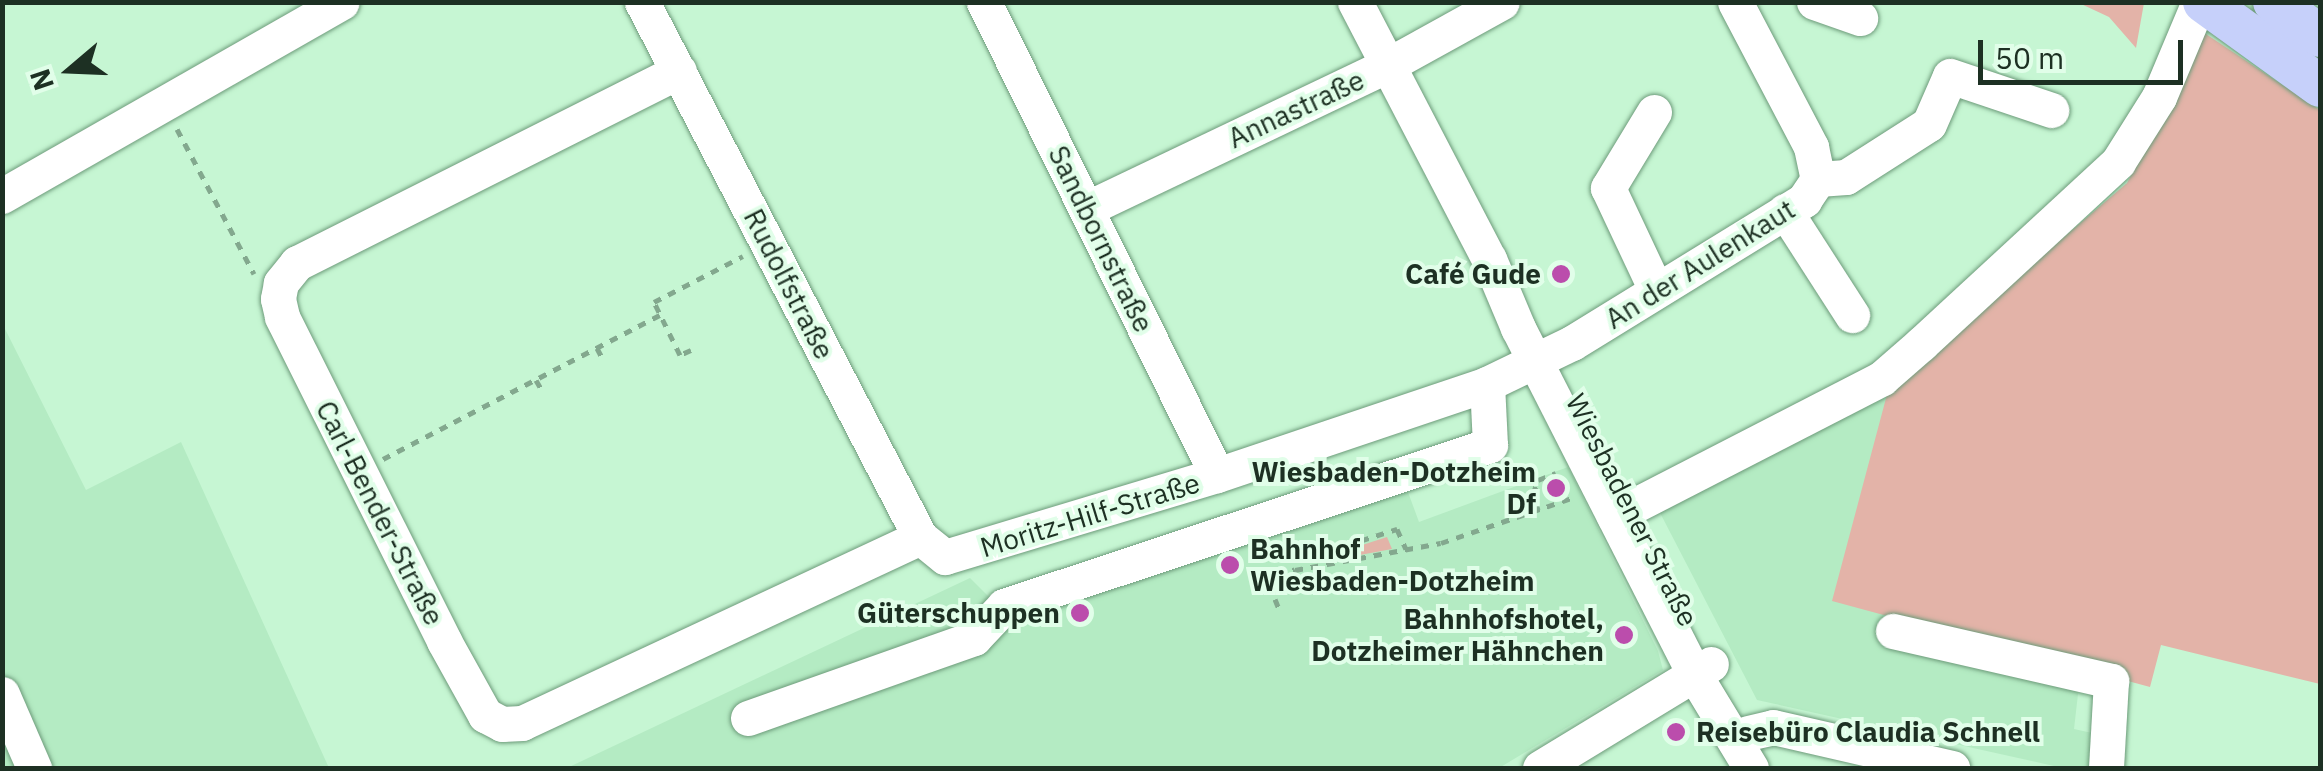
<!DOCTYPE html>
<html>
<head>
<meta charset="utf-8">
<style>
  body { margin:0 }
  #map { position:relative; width:2323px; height:771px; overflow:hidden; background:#c6f6d3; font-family:"IBM Plex Sans",sans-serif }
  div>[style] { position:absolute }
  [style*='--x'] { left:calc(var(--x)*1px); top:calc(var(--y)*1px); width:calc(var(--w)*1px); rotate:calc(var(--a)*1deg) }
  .built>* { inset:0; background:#b4ebc3 }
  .green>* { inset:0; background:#e3b3a8 }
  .path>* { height:5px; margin-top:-2.5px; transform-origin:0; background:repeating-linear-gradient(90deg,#83a88e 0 8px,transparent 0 16px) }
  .roads { filter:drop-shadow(0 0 2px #6d9b7a) drop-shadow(0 0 2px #6d9b7a) }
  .minor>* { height:35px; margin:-17.5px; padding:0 17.5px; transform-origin:17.5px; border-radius:17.5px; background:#fff }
  .major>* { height:42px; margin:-21px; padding:0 21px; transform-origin:21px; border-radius:21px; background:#c6d0fa }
  .dots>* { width:28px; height:28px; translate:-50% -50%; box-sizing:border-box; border:5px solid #e1fee9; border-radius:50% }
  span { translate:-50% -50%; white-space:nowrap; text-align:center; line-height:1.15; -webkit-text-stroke:8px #e1fee9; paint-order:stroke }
  .street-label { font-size:28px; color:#1d3023 }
  .poi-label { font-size:28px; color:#1d3023; font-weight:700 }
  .right { translate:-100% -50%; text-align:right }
  .left { translate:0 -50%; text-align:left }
  .frame { position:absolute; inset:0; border:5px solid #1d3023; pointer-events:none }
  .north { position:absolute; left:20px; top:20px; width:100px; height:100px; -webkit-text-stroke:8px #e1fee9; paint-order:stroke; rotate:251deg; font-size:28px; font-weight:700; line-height:40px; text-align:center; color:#1d3023 }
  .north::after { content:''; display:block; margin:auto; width:35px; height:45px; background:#1d3023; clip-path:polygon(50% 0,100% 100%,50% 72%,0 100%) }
  .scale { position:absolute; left:1978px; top:40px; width:205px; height:45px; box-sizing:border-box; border:5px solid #1d3023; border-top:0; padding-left:12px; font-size:30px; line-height:35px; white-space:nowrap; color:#1d3023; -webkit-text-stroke:8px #e1fee9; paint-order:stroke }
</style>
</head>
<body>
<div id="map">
  <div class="built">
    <i style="clip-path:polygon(2px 323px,86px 490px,181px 442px,329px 768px,3px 768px)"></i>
    <i style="clip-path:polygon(1889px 387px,2081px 668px,2074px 729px,2101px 735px,2098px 768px,2063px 768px,1757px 700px,1657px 507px)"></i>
    <i style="clip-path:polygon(1568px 467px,1658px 651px,1663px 670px,1499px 768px,567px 768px,970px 578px,1005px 613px,1405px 484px,1419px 522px)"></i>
  </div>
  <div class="green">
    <i style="clip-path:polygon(2079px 3px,2144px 3px,2136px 48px,2109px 17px)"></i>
    <i style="clip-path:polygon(2200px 30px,2320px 110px,2320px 684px,2161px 645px,2150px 687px,1832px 601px,1889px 387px,2127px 183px,2177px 90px)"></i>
    <i style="clip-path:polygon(1387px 537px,1392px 549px,1317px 563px,1316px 560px)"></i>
  </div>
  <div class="path">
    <i style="--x:177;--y:129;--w:164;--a:62"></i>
    <i style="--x:597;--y:348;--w:15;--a:62"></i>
    <i style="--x:691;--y:350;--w:12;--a:156"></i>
    <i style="--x:680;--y:355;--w:59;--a:-116.1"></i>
    <i style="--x:654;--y:302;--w:100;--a:-27.3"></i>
    <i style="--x:536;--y:380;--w:14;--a:60"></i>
    <i style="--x:383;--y:459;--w:312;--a:-27.5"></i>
    <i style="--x:1538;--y:510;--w:17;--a:-107"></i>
    <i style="--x:1533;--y:494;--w:15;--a:-70"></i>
    <i style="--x:1538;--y:480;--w:19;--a:-21"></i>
    <i style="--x:1300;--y:560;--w:102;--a:-17.7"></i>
    <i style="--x:1397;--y:529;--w:22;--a:66"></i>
    <i style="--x:1295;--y:570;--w:148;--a:-10.5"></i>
    <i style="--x:1441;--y:543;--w:139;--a:-19"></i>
    <i style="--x:1278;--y:576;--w:18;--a:-22"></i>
    <i style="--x:1275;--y:599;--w:11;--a:68"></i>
  </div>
  <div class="roads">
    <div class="minor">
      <i style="--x:642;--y:2;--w:603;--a:62.54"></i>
      <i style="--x:920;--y:537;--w:32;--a:39"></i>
      <i style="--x:945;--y:557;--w:284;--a:-16.8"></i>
      <i style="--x:1217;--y:475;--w:285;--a:-18.6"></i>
      <i style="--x:1487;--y:384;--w:94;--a:-25.8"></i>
      <i style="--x:1572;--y:343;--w:273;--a:-31.6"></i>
      <i style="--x:1804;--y:200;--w:25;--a:-56"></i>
      <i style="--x:984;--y:2;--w:527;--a:63.78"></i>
      <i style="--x:1355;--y:2;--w:290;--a:62.5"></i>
      <i style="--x:1489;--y:259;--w:75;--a:67.2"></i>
      <i style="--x:1518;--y:328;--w:388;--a:63"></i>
      <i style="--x:1694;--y:674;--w:110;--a:58.8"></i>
      <i style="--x:1735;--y:2;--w:164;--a:62.3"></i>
      <i style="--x:1811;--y:147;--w:33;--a:78"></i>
      <i style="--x:1814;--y:2;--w:49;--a:19.2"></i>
      <i style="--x:679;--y:71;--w:428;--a:153.3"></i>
      <i style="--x:297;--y:263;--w:26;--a:129"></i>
      <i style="--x:281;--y:283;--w:16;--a:101"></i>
      <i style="--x:278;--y:299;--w:18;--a:77"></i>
      <i style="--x:282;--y:317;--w:362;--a:63.4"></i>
      <i style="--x:444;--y:641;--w:85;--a:61"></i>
      <i style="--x:485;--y:715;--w:19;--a:28"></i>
      <i style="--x:502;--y:724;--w:20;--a:-3"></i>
      <i style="--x:522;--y:723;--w:439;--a:-25"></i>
      <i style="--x:1654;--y:112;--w:89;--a:121.2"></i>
      <i style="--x:1608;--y:188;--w:113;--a:64.8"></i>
      <i style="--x:1818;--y:179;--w:28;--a:-4"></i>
      <i style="--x:1846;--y:177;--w:98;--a:-32.6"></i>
      <i style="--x:1929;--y:124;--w:52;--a:-66.4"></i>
      <i style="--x:1950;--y:76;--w:107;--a:18.6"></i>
      <i style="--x:2;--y:196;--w:391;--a:-29.7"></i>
      <i style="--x:1086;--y:209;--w:335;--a:-25.5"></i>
      <i style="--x:1388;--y:65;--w:130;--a:-28.9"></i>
      <i style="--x:1785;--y:211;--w:124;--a:57.2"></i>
      <i style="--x:1614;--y:516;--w:301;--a:-27.2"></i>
      <i style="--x:1882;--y:378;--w:52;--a:-41.1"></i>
      <i style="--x:1921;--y:344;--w:268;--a:-42.7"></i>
      <i style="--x:2118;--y:162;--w:77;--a:-57.8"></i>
      <i style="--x:2159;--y:97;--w:103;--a:-67.2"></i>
      <i style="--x:1893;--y:631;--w:224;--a:12.9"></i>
      <i style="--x:2111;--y:681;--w:87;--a:93.3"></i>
      <i style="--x:2;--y:694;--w:81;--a:66.6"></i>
      <i style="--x:748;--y:718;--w:240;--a:-19.5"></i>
      <i style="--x:974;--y:638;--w:44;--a:-46.8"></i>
      <i style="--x:1004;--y:606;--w:512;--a:-18.33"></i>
      <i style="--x:1490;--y:445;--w:61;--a:-92.8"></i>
      <i style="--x:1748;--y:733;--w:26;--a:-13"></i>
      <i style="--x:1773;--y:727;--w:184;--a:12.9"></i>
      <i style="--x:1540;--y:768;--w:200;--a:-31.3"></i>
    </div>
    <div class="major">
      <i style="--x:2204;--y:2;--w:143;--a:35.9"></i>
      <i style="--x:2274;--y:2;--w:57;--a:36.5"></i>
    </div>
  </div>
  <div class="dots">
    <i style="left:1561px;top:274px;background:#bb4dac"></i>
    <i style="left:1556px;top:488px;background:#bb4dac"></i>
    <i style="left:1230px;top:565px;background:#bb4dac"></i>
    <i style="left:1080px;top:613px;background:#bb4dac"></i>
    <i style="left:1624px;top:635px;background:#bb4dac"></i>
    <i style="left:1676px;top:732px;background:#bb4dac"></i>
  </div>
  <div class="street-label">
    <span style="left:1296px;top:109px;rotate:-25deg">Annastraße</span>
    <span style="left:1101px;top:239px;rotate:64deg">Sandbornstraße</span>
    <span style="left:1700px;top:264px;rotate:-32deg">An der Aulenkaut</span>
    <span style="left:789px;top:284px;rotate:63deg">Rudolfstraße</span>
    <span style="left:1632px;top:510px;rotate:63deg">Wiesbadener Straße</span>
    <span style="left:380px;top:513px;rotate:63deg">Carl-Bender-Straße</span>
    <span style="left:1090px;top:515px;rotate:-17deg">Moritz-Hilf-Straße</span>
  </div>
  <div class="poi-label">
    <span class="right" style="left:1541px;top:274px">Café Gude</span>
    <span class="right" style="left:1536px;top:488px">Wiesbaden-Dotzheim<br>Df</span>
    <span class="left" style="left:1250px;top:565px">Bahnhof<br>Wiesbaden-Dotzheim</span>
    <span class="right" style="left:1060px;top:613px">Güterschuppen</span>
    <span class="right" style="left:1604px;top:635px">Bahnhofshotel,<br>Dotzheimer Hähnchen</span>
    <span class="left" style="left:1696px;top:732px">Reisebüro Claudia Schnell</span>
  </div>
  <div class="frame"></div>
  <div class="north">N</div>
  <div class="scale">50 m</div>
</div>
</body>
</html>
